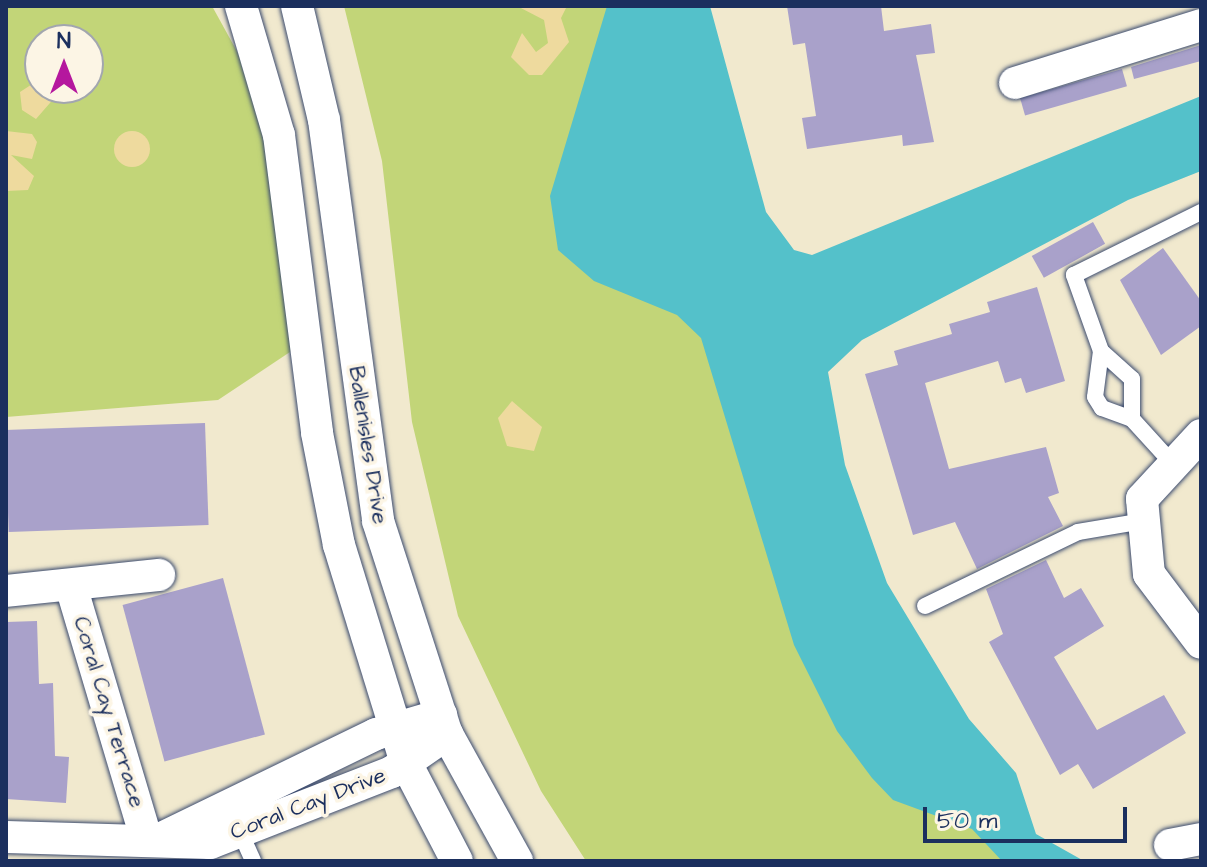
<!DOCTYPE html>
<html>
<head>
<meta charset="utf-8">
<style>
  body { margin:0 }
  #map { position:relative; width:1207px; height:867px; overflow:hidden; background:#f1e9ce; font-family:"Architects Daughter",sans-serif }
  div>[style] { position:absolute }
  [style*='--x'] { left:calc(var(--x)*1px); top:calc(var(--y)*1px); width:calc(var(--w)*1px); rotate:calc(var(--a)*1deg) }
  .green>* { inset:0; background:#c2d578 }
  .sand>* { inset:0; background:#eeda9e }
  .round { border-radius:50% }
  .water>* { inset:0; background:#54c1ca }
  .building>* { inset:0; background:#a9a1ca; transform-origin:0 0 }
  .roads { filter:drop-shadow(0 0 2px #3b4b6f) drop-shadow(0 0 2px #3b4b6f) }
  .service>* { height:16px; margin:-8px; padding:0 8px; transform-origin:8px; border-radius:8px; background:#fff }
  .minor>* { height:32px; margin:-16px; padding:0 16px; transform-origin:16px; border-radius:16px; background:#fff }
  span { translate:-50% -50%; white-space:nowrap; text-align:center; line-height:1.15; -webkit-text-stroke:7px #fcf5e5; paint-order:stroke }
  .street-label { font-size:22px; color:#1b2f5e }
  .frame { position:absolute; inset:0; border:8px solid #1b2f5e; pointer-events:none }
  .north { position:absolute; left:24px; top:24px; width:80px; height:80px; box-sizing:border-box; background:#fcf5e5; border:2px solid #a2a6af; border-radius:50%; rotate:0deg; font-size:22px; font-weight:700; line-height:32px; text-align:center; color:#1b2f5e }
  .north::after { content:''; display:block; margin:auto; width:28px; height:36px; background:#b5179e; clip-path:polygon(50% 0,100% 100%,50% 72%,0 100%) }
  .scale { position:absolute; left:923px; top:807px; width:204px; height:36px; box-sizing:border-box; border:4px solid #1b2f5e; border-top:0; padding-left:10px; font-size:24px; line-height:28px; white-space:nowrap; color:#1b2f5e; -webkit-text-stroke:6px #fcf5e5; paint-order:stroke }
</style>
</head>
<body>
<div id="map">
  <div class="green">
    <i style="clip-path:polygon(evenodd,6px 6px,212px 6px,239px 55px,268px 154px,293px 350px,218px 400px,6px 417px,6px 6px,40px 40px,88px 40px,88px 88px,40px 88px,40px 40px)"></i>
    <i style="clip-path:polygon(344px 6px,666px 6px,709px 198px,1012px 861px,586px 861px,541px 791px,458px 616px,412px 422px,382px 161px)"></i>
  </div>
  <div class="sand">
    <i style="clip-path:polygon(517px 6px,567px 6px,561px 18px,569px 42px,542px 75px,529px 75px,511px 57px,522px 33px,536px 52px,548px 43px,544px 20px)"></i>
    <i style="clip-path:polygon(40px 79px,40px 88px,63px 88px,36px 119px,22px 110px,20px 92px)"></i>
    <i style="clip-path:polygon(6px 131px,32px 134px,37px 142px,32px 159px,11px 155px,34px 176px,28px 190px,6px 191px)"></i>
    <i class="round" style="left:114px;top:131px;width:36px;height:36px"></i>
    <i style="clip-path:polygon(512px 401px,542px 427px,534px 451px,507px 446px,498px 418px)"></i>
  </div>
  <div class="water">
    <i style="clip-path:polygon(607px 6px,710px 6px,766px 212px,794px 250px,812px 255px,1201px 96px,1201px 171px,1128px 200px,862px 340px,828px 372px,845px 465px,887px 583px,969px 719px,1016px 773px,1036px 834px,1084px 861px,1002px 861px,972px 829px,893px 800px,872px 778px,837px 731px,794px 645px,701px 338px,677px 315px,594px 281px,558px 250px,550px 196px)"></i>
  </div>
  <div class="building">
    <i style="clip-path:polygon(787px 6px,881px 6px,884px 31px,931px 24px,935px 53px,916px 55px,934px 142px,903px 146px,902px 135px,807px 149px,802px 118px,816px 116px,805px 43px,793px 45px)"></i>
    <i style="clip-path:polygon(1201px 45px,1201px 61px,1134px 79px,1131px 67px)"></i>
    <i style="left:1122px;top:69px;width:18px;height:106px;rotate:74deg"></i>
    <i style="left:1093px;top:222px;width:25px;height:70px;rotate:61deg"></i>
    <i style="clip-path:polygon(1163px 248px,1201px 301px,1201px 326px,1161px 355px,1120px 280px)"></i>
    <i style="clip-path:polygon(1037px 287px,1065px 381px,1026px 393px,1021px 378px,1005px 383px,998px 361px,925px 383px,949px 469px,1046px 447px,1059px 493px,1048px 497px,1063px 526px,977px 569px,955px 522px,913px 535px,865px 374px,898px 365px,894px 351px,952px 334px,949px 324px,990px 312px,987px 302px)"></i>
    <i style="left:205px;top:423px;width:102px;height:200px;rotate:88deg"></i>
    <i style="clip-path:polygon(1046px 560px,1064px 598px,1081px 588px,1104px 626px,1054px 657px,1097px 730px,1164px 695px,1186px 733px,1093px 789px,1078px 764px,1060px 775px,989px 642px,1003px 634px,986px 589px)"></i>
    <i style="left:223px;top:578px;width:162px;height:104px;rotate:75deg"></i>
    <i style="clip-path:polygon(37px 621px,39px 684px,53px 683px,55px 756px,69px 757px,66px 803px,6px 799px,6px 622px)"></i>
  </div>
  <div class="roads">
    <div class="service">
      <i style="--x:1101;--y:351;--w:81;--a:-109.6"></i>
      <i style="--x:1074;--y:275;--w:142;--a:-26.4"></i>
      <i style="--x:1132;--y:419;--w:40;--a:-90"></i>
      <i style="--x:1132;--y:379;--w:42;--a:-137.9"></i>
      <i style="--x:1101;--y:351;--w:46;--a:97.4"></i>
      <i style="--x:1095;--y:397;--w:13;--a:58"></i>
      <i style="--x:1102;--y:408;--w:32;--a:20"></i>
      <i style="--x:1132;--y:419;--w:59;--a:47.7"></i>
      <i style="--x:925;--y:606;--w:170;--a:-25.8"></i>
      <i style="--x:1078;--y:532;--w:67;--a:-9.5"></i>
      <i style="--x:238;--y:827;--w:37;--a:66"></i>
    </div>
    <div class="minor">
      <i style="--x:241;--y:6;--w:134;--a:73.6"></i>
      <i style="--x:279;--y:135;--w:300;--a:82.7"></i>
      <i style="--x:317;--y:433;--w:114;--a:78.9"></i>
      <i style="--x:339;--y:545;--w:228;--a:72.9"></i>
      <i style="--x:406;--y:763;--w:110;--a:62.5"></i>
      <i style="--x:297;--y:6;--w:117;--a:76.7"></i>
      <i style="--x:324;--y:120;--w:405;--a:82.3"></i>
      <i style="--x:378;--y:521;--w:224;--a:72.1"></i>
      <i style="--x:447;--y:734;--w:145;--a:61.1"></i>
      <i style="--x:1015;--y:83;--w:195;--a:-17.3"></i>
      <i style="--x:1201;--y:435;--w:87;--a:132.7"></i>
      <i style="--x:1142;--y:499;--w:75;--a:84.7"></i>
      <i style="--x:1149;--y:574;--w:86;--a:53"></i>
      <i style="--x:71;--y:586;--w:263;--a:73.4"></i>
      <i style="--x:6;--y:591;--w:154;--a:-6"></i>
      <i style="--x:6;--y:837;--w:204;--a:1.7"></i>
      <i style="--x:210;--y:843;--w:195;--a:-21.3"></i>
      <i style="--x:392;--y:772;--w:67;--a:-34.6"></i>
      <i style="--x:160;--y:839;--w:240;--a:-25.9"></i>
      <i style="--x:376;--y:734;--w:68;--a:-16.3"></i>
      <i style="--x:1170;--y:845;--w:32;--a:-11"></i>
    </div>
  </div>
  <div class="street-label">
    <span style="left:368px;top:445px;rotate:81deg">Ballenisles Drive</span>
    <span style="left:109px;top:712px;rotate:73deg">Coral Cay Terrace</span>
    <span style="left:308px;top:804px;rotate:-21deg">Coral Cay Drive</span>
  </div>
  <div class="frame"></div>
  <div class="north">N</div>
  <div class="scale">50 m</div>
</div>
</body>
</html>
